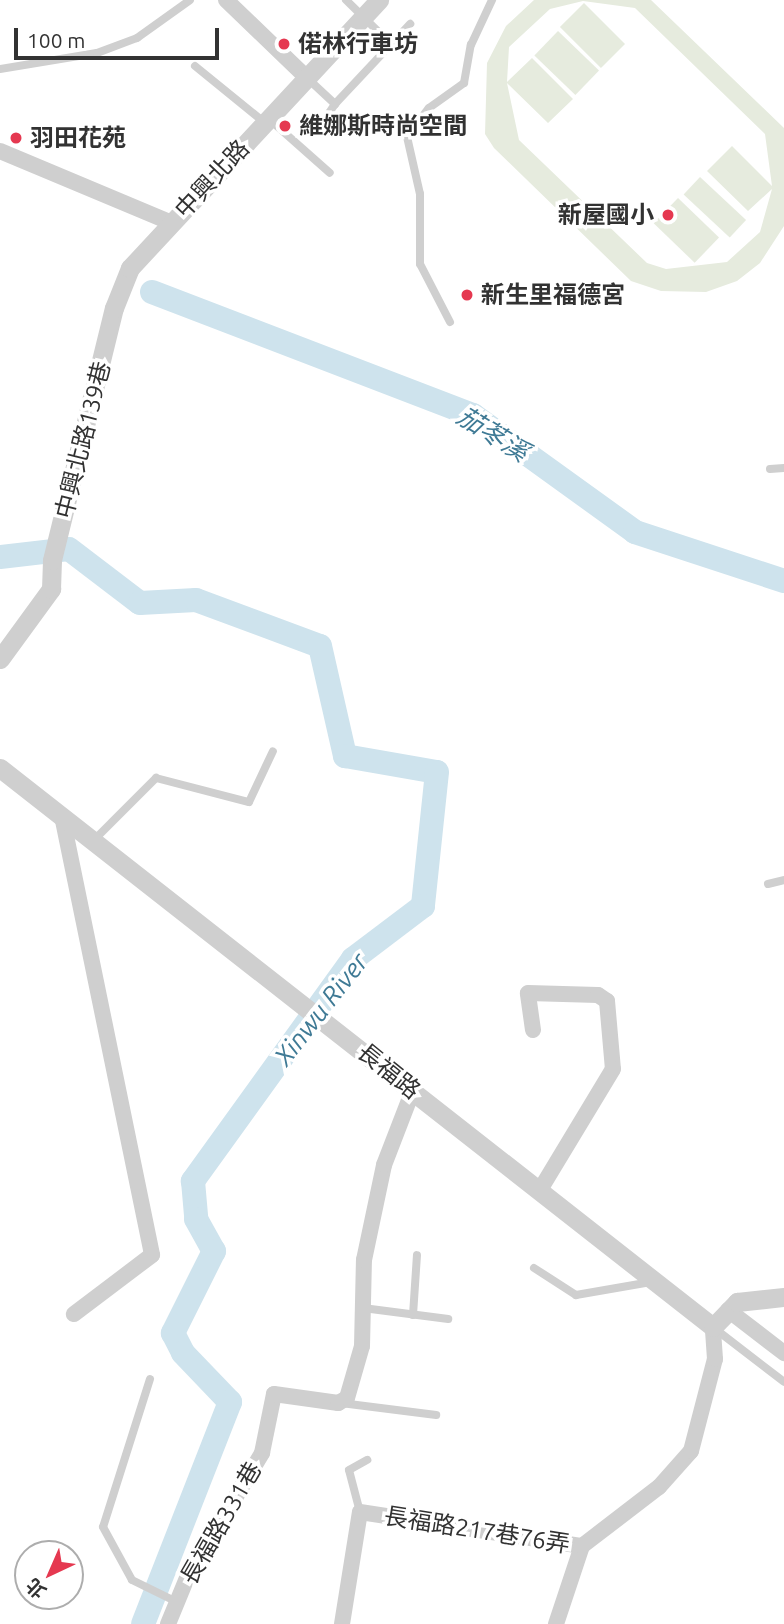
<!DOCTYPE html>
<html>
<head>
<meta charset="utf-8">
<style>
  body { margin:0 }
  #map { position:relative; width:784px; height:1624px; overflow:hidden; background:#fff; font-family:Ubuntu,"Noto Sans TC",sans-serif }
  div>[style] { position:absolute }
  [style*='--x'] { left:calc(var(--x)*1px); top:calc(var(--y)*1px); width:calc(var(--w)*1px); rotate:calc(var(--a)*1deg) }
  .green>* { inset:0; background:#e6ebde; transform-origin:0 0 }
  .river>* { height:24px; margin:-12px; padding:0 12px; transform-origin:12px; border-radius:12px; background:#cee3ed }
  .service>* { height:8px; margin:-4px; padding:0 4px; transform-origin:4px; border-radius:4px; background:#cfcfcf }
  .minor>* { height:16px; margin:-8px; padding:0 8px; transform-origin:8px; border-radius:8px; background:#cfcfcf }
  .tertiary>* { height:19px; margin:-9.5px; padding:0 9.5px; transform-origin:9.5px; border-radius:9.5px; background:#cfcfcf }
  .dots>* { width:19px; height:19px; translate:-50% -50%; box-sizing:border-box; border:4px solid #fff; border-radius:50% }
  span { translate:-50% -50%; white-space:nowrap; text-align:center; line-height:1.15; -webkit-text-stroke:7px #fff; paint-order:stroke }
  .poi-label { font-size:24px; color:#323232; font-weight:700 }
  .left { translate:0 -50%; text-align:left }
  .right { translate:-100% -50%; text-align:right }
  .street-label { font-size:24px; color:#323232 }
  .water-label { font-size:26px; color:#3f7a95; font-style:italic }
  .north { position:absolute; left:14px; top:1540px; width:70px; height:70px; box-sizing:border-box; background:#fff; border:2px solid #adadad; border-radius:50%; rotate:224deg; font-size:19px; font-weight:700; line-height:28px; text-align:center; color:#323232 }
  .north::after { content:''; display:block; margin:auto; width:24px; height:32px; background:#e53850; clip-path:polygon(50% 0,100% 100%,50% 72%,0 100%) }
  .scale { position:absolute; left:14px; top:28px; width:205px; height:32px; box-sizing:border-box; border:4px solid #323232; border-top:0; padding-left:9px; font-size:21px; line-height:24px; white-space:nowrap; color:#323232; -webkit-text-stroke:5px #fff; paint-order:stroke }
</style>
</head>
<body>
<div id="map">
  <div class="green">
    <i style="clip-path:polygon(evenodd,534px 0,651px 0,784px 128px,784px 226px,760px 263px,737px 281px,706px 292px,661px 291px,631px 281px,494px 148px,485px 134px,487px 63px,506px 26px,534px 0,583px 1px,635px 8px,765px 134px,772px 186px,732px 146px,707px 171px,748px 211px,772px 189px,760px 232px,727px 262px,666px 269px,647px 263px,519px 140px,507px 83px,548px 123px,573px 99px,532px 58px,507px 82px,509px 47px,550px 9px,583px 1px)"></i>
    <i style="left:584px;top:3px;width:58px;height:34px;rotate:45deg"></i>
    <i style="left:558px;top:31px;width:57px;height:34px;rotate:44deg"></i>
    <i style="left:700px;top:177px;width:63px;height:24px;rotate:43deg"></i>
    <i style="left:678px;top:198px;width:57px;height:35px;rotate:44deg"></i>
  </div>
  <div class="river">
    <i style="--x:152;--y:292;--w:344;--a:21"></i>
    <i style="--x:473;--y:415;--w:200;--a:35.8"></i>
    <i style="--x:635;--y:532;--w:157;--a:18.2"></i>
    <i style="--x:0;--y:557;--w:69;--a:-6.6"></i>
    <i style="--x:69;--y:549;--w:89;--a:37.3"></i>
    <i style="--x:140;--y:603;--w:56;--a:-3.1"></i>
    <i style="--x:196;--y:600;--w:132;--a:20.4"></i>
    <i style="--x:320;--y:646;--w:113;--a:77.2"></i>
    <i style="--x:345;--y:756;--w:93;--a:9.9"></i>
    <i style="--x:437;--y:772;--w:135;--a:96"></i>
    <i style="--x:423;--y:906;--w:88;--a:142.9"></i>
    <i style="--x:353;--y:959;--w:274;--a:125.8"></i>
    <i style="--x:193;--y:1181;--w:38;--a:85"></i>
    <i style="--x:196;--y:1219;--w:37;--a:61"></i>
    <i style="--x:214;--y:1251;--w:92;--a:116.6"></i>
    <i style="--x:173;--y:1333;--w:22;--a:63"></i>
    <i style="--x:183;--y:1353;--w:68;--a:46.2"></i>
    <i style="--x:230;--y:1402;--w:238;--a:111.4"></i>
  </div>
  <div class="service">
    <i style="--x:346;--y:0;--w:63;--a:44.4"></i>
    <i style="--x:195;--y:66;--w:89;--a:39.1"></i>
    <i style="--x:0;--y:69;--w:98;--a:-9.4"></i>
    <i style="--x:97;--y:53;--w:43;--a:-20.6"></i>
    <i style="--x:137;--y:38;--w:65;--a:-35.6"></i>
    <i style="--x:306;--y:77;--w:40;--a:43"></i>
    <i style="--x:335;--y:104;--w:11;--a:124"></i>
    <i style="--x:329;--y:113;--w:23;--a:47"></i>
    <i style="--x:335;--y:104;--w:110;--a:-46.8"></i>
    <i style="--x:269;--y:119;--w:81;--a:41.5"></i>
    <i style="--x:450;--y:322;--w:65;--a:-117.3"></i>
    <i style="--x:420;--y:264;--w:70;--a:-90"></i>
    <i style="--x:420;--y:194;--w:58;--a:-102.8"></i>
    <i style="--x:407;--y:137;--w:36;--a:-53"></i>
    <i style="--x:429;--y:108;--w:43;--a:-35.5"></i>
    <i style="--x:464;--y:83;--w:39;--a:-80"></i>
    <i style="--x:471;--y:45;--w:50;--a:-65"></i>
    <i style="--x:770;--y:469;--w:14;--a:-4"></i>
    <i style="--x:94;--y:840;--w:88;--a:-45"></i>
    <i style="--x:156;--y:778;--w:96;--a:14.5"></i>
    <i style="--x:249;--y:802;--w:56;--a:-64.8"></i>
    <i style="--x:768;--y:884;--w:16;--a:-14"></i>
    <i style="--x:534;--y:1268;--w:50;--a:32.7"></i>
    <i style="--x:576;--y:1295;--w:76;--a:-9.8"></i>
    <i style="--x:363;--y:1308;--w:86;--a:7.4"></i>
    <i style="--x:413;--y:1315;--w:60;--a:-86.2"></i>
    <i style="--x:714;--y:1328;--w:88;--a:37.6"></i>
    <i style="--x:150;--y:1379;--w:155;--a:107.6"></i>
    <i style="--x:103;--y:1527;--w:60;--a:61.3"></i>
    <i style="--x:132;--y:1580;--w:50;--a:26.1"></i>
    <i style="--x:341;--y:1403;--w:96;--a:7.2"></i>
    <i style="--x:360;--y:1512;--w:43;--a:-104.7"></i>
    <i style="--x:349;--y:1470;--w:21;--a:-29"></i>
  </div>
  <div class="minor">
    <i style="--x:226;--y:0;--w:111;--a:43.9"></i>
    <i style="--x:0;--y:151;--w:186;--a:22.7"></i>
    <i style="--x:62;--y:816;--w:448;--a:78.4"></i>
    <i style="--x:152;--y:1255;--w:98;--a:142.9"></i>
    <i style="--x:533;--y:1030;--w:37;--a:-98"></i>
    <i style="--x:528;--y:993;--w:70;--a:1.6"></i>
    <i style="--x:598;--y:995;--w:11;--a:34"></i>
    <i style="--x:607;--y:1001;--w:68;--a:85"></i>
    <i style="--x:613;--y:1069;--w:141;--a:121.1"></i>
    <i style="--x:728;--y:1310;--w:71;--a:37.5"></i>
    <i style="--x:168;--y:1624;--w:50;--a:-67.6"></i>
    <i style="--x:187;--y:1578;--w:146;--a:-59"></i>
    <i style="--x:262;--y:1453;--w:60;--a:-78.5"></i>
    <i style="--x:274;--y:1394;--w:65;--a:8"></i>
    <i style="--x:338;--y:1403;--w:10;--a:-29"></i>
    <i style="--x:347;--y:1398;--w:54;--a:-73.9"></i>
    <i style="--x:362;--y:1346;--w:86;--a:-88.7"></i>
    <i style="--x:364;--y:1260;--w:97;--a:-78.1"></i>
    <i style="--x:384;--y:1165;--w:80;--a:-68.9"></i>
    <i style="--x:342;--y:1624;--w:113;--a:-80.9"></i>
    <i style="--x:360;--y:1512;--w:225;--a:8.7"></i>
    <i style="--x:556;--y:1624;--w:82;--a:-71.6"></i>
    <i style="--x:582;--y:1546;--w:97;--a:-37.5"></i>
    <i style="--x:659;--y:1487;--w:48;--a:-48.4"></i>
    <i style="--x:691;--y:1451;--w:95;--a:-75.4"></i>
    <i style="--x:715;--y:1359;--w:32;--a:-94"></i>
  </div>
  <div class="tertiary">
    <i style="--x:0;--y:659;--w:87;--a:-53.9"></i>
    <i style="--x:51;--y:589;--w:29;--a:-88"></i>
    <i style="--x:52;--y:560;--w:260;--a:-76.2"></i>
    <i style="--x:114;--y:308;--w:43;--a:-68.2"></i>
    <i style="--x:130;--y:268;--w:366;--a:-47.1"></i>
    <i style="--x:0;--y:768;--w:906;--a:38.1"></i>
    <i style="--x:713;--y:1327;--w:35;--a:-46"></i>
    <i style="--x:737;--y:1302;--w:47;--a:-6.1"></i>
  </div>
  <div class="dots">
    <i style="left:284px;top:44px;background:#e53850"></i>
    <i style="left:285px;top:126px;background:#e53850"></i>
    <i style="left:16px;top:138px;background:#e53850"></i>
    <i style="left:668px;top:215px;background:#e53850"></i>
    <i style="left:467px;top:295px;background:#e53850"></i>
  </div>
  <div class="poi-label">
    <span class="left" style="left:298px;top:44px">偌林行車坊</span>
    <span class="left" style="left:299px;top:126px">維娜斯時尚空間</span>
    <span class="left" style="left:30px;top:138px">羽田花苑</span>
    <span class="right" style="left:654px;top:215px">新屋國小</span>
    <span class="left" style="left:481px;top:295px">新生里福德宮</span>
  </div>
  <div class="street-label">
    <span style="left:212px;top:179px;rotate:-47deg">中興北路</span>
    <span style="left:83px;top:440px;rotate:-76deg">中興北路139巷</span>
    <span style="left:389px;top:1071px;rotate:39deg">長福路</span>
    <span style="left:221px;top:1523px;rotate:-60deg">長福路331巷</span>
    <span style="left:477px;top:1530px;rotate:9deg">長福路217巷76弄</span>
  </div>
  <div class="water-label">
    <span style="left:493px;top:434px;rotate:32deg">茄苳溪</span>
    <span style="left:321px;top:1009px;rotate:-52deg">Xinwu River</span>
  </div>
  <div class="north">北</div>
  <div class="scale">100 m</div>
</div>
</body>
</html>
